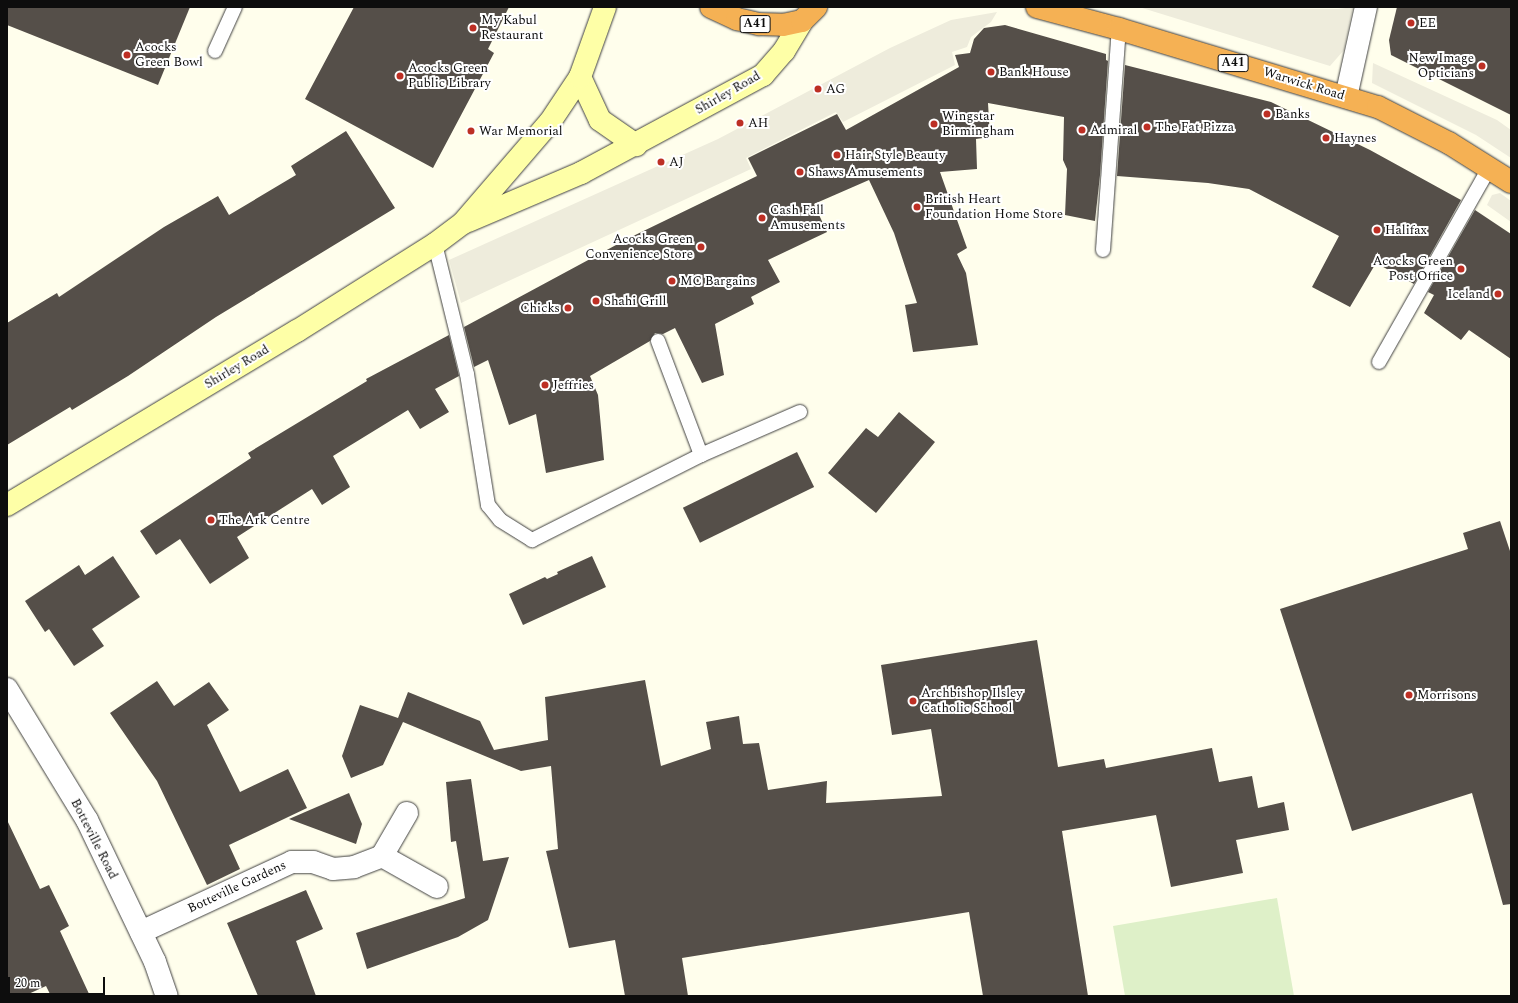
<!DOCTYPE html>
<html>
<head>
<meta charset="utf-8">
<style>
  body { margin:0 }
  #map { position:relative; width:1518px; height:1003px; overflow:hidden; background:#fffeec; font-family:Spectral,serif }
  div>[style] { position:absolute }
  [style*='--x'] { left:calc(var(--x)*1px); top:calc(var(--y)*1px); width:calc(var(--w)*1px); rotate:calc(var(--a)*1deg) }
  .pitch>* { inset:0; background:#def0c8 }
  .plaza>* { inset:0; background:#eeecdc }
  .building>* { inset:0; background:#554f49; transform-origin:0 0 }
  .roads { filter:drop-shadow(0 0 1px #404040) drop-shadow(0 0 1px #404040) }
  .lane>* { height:14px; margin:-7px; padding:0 7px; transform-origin:7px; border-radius:7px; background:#fff }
  .street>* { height:22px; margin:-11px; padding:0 11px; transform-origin:11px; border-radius:11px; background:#fff }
  .secondary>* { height:22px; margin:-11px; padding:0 11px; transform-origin:11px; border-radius:11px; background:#feffa7 }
  .highway>* { height:22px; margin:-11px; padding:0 11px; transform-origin:11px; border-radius:11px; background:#f5b154 }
  .dots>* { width:11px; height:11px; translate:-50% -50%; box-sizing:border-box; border:2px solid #fff; border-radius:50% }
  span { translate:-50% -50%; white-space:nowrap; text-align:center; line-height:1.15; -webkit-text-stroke:4px #fff; paint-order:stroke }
  .shield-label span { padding:1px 3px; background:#fff; border:1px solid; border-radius:3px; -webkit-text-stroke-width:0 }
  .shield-label { font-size:12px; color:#0d0d0d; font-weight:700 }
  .poi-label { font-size:13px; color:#0d0d0d }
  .left { translate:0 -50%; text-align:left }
  .right { translate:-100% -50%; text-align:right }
  .street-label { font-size:13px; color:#0d0d0d }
  .frame { position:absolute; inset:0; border:8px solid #0d0d0d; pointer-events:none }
  .scale { position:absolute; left:8px; top:977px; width:97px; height:18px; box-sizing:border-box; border:2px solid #0d0d0d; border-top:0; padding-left:5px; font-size:12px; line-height:14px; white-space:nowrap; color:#0d0d0d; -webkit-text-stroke:3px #fff; paint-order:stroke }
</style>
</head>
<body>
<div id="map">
  <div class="pitch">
    <i style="clip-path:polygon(1277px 898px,1294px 996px,1125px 996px,1113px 926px)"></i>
  </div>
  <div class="plaza">
    <i style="clip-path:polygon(1139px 7px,1338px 9px,1353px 7px,1344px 50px,1330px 66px)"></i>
    <i style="clip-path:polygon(997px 12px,991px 22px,971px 37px,967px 47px,952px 52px,955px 65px,843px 122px,836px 112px,746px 158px,751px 169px,461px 303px,449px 260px,718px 139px,890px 48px,951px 20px)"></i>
    <i style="clip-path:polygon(1373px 63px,1497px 120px,1511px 130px,1511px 158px,1476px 135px,1372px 83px)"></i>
    <i style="clip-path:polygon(1500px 193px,1511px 201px,1511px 222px,1487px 205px,1492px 195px)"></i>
  </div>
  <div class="building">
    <i style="clip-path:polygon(7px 7px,190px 7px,158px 85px,7px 25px)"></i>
    <i style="clip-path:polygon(354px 7px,509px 7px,488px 49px,494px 53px,433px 168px,305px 99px)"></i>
    <i style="clip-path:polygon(1397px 7px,1511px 7px,1511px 115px,1391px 55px,1389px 40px)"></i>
    <i style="clip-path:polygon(1005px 25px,1106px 54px,1106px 60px,1108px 61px,1100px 175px,1095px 221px,1065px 215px,1067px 169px,1063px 160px,1064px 117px,988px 103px,990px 137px,976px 139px,977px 169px,940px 172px,967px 248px,957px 254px,966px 273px,978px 345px,913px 352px,905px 305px,917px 303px,894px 233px,869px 180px,814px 204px,827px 232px,768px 260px,780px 282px,751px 297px,754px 304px,715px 324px,724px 375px,702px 383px,675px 328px,663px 334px,655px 333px,650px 341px,590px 376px,598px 395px,604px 460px,546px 473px,536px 414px,509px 425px,488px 360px,474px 367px,464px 327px,629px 238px,757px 176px,748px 158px,837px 114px,846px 130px,959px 67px,955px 55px,970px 53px,974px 39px,984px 28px)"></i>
    <i style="clip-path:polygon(1125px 65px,1271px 102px,1370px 150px,1461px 200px,1414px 284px,1376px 263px,1350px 307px,1312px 287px,1339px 236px,1249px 189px,1208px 183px,1117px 176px)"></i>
    <i style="clip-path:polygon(346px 131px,395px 208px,216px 317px,128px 376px,72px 410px,70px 407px,7px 445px,7px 323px,57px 293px,59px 297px,164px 227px,218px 196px,229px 215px,296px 175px,291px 166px)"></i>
    <i style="clip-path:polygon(1475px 210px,1511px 234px,1511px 359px,1469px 330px,1461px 340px,1424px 313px,1434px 295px,1428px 292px)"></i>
    <i style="clip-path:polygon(449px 335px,459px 376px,435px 389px,449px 412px,420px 429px,408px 410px,333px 456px,350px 487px,322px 505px,312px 489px,237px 537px,249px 558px,210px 584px,180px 539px,156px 555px,140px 531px,251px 458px,248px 453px,367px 381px,366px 379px)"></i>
    <i style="clip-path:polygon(899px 412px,935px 442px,876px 513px,828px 473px,866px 428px,878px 437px)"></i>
    <i style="left:797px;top:452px;width:39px;height:127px;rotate:64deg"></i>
    <i style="clip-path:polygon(1500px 521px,1511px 554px,1511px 904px,1503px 905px,1472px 793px,1352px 831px,1280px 609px,1468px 549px,1463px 533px)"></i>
    <i style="clip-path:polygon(113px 556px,140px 597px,92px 629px,104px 646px,74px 666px,49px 629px,45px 632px,25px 601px,79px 565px,85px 575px)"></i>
    <i style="clip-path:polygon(592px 556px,606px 587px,523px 625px,509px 594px,545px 577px,547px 579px,558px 574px,557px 572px)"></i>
    <i style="clip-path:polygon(1037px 640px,1058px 767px,1104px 759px,1106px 768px,1212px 748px,1219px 782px,1252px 776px,1258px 808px,1284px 802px,1289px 830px,1236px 840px,1243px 873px,1171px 887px,1156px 815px,1062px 831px,1088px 996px,983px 996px,969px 912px,682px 958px,688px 996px,625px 996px,615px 940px,569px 948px,546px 851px,558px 849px,551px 766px,521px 771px,403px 722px,383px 765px,351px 778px,342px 756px,360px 705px,398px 718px,408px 692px,480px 721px,494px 750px,548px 740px,545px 697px,645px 680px,661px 766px,711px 749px,706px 722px,739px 716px,743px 744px,759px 743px,768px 790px,827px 781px,826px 803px,942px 796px,931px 729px,892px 735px,881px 665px)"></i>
    <i style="clip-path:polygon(157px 681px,174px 706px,209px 682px,229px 710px,207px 725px,240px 792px,288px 769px,307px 808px,229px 845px,240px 869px,207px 885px,157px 781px,110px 713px)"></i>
    <i style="clip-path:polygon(471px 779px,483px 861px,509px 857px,488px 920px,458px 937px,367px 969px,356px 933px,465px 898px,456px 841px,451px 842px,446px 782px)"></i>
    <i style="clip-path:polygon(349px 793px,362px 824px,356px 844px,289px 819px)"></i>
    <i style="clip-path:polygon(7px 820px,40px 889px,49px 885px,69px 926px,60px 931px,90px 996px,51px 996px,46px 986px,24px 996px,7px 996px)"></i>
    <i style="clip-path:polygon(306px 890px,323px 929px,296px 941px,316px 996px,258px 996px,227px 923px)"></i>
  </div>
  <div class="roads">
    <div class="lane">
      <i style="--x:215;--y:51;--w:48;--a:-65.6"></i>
      <i style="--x:435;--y:244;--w:134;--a:76.2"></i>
      <i style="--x:467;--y:374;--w:133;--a:80.9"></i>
      <i style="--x:488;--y:505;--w:19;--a:51"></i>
      <i style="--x:500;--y:520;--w:38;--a:32"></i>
      <i style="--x:532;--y:540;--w:189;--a:-26.7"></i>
      <i style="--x:701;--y:455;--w:108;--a:-23.5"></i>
      <i style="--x:1103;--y:250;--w:222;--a:-85.9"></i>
      <i style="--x:658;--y:341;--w:122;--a:69.3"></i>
      <i style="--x:1379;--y:362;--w:223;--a:-60.4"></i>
    </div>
    <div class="street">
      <i style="--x:1346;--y:97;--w:92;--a:-77.5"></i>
      <i style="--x:7;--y:689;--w:153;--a:58.6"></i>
      <i style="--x:87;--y:820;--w:157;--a:64.4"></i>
      <i style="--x:155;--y:962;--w:36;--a:71"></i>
      <i style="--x:407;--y:813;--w:50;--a:120.2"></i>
      <i style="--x:382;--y:856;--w:63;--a:29.4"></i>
      <i style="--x:141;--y:932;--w:166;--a:-24.9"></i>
      <i style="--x:292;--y:862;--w:21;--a:0"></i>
      <i style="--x:313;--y:862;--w:21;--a:19"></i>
      <i style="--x:333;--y:869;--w:21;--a:-5"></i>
      <i style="--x:354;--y:867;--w:30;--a:-21"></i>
    </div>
    <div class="secondary">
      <i style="--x:580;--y:77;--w:47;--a:65.1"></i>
      <i style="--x:600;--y:120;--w:44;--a:34.8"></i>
      <i style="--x:468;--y:221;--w:123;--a:-23"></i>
      <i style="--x:581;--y:173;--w:207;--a:-28.3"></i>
      <i style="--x:763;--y:75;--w:32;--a:-49"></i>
      <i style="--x:784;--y:51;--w:35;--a:-59"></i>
      <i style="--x:7;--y:505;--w:338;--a:-31"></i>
      <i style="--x:297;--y:331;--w:163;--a:-32.2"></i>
      <i style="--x:435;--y:244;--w:35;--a:-37"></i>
      <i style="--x:463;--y:223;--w:133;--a:-49.3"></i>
      <i style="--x:550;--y:122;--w:54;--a:-56.3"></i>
      <i style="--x:580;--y:77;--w:74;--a:-70.3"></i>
    </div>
    <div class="highway">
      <i style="--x:711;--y:7;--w:29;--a:25"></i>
      <i style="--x:737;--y:19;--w:23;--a:13"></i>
      <i style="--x:759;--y:24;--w:24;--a:2"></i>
      <i style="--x:783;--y:25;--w:19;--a:-12"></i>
      <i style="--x:802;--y:21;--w:20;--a:-45"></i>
      <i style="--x:1037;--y:7;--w:85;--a:15"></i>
      <i style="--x:1119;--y:29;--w:270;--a:16.8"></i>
      <i style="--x:1378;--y:107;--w:80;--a:26.9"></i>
      <i style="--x:1449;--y:143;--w:73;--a:32.2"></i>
    </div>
  </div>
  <div class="dots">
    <i style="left:1411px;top:23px;background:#bd2f24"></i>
    <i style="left:473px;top:28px;background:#bd2f24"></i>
    <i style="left:127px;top:55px;background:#bd2f24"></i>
    <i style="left:1482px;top:66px;background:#bd2f24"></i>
    <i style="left:991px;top:72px;background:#bd2f24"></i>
    <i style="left:400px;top:76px;background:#bd2f24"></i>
    <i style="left:818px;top:89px;background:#bd2f24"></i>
    <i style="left:1267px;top:114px;background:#bd2f24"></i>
    <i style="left:740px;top:123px;background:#bd2f24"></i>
    <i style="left:934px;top:124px;background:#bd2f24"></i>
    <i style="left:1147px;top:127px;background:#bd2f24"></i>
    <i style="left:1082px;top:130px;background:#bd2f24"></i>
    <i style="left:471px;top:131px;background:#bd2f24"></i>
    <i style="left:1326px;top:138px;background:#bd2f24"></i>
    <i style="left:837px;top:155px;background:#bd2f24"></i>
    <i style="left:661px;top:162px;background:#bd2f24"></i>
    <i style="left:800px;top:172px;background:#bd2f24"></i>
    <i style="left:917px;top:207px;background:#bd2f24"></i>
    <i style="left:762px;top:218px;background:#bd2f24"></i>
    <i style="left:1377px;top:230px;background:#bd2f24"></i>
    <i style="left:701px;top:247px;background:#bd2f24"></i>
    <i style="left:1461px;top:269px;background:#bd2f24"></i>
    <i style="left:672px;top:281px;background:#bd2f24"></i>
    <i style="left:1498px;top:294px;background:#bd2f24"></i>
    <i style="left:596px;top:301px;background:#bd2f24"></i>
    <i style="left:568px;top:308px;background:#bd2f24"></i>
    <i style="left:545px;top:385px;background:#bd2f24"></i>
    <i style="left:211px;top:520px;background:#bd2f24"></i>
    <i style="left:1409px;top:695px;background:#bd2f24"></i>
    <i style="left:913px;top:701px;background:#bd2f24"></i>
  </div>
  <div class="shield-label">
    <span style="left:755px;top:24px">A41</span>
    <span style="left:1233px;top:63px">A41</span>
  </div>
  <div class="poi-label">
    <span class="left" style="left:481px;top:28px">My Kabul<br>Restaurant</span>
    <span class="left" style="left:1419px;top:23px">EE</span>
    <span class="left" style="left:135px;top:55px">Acocks<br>Green Bowl</span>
    <span class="right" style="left:1474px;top:66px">New Image<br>Opticians</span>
    <span class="left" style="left:408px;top:76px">Acocks Green<br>Public Library</span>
    <span class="left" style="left:999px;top:72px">Bank House</span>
    <span class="left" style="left:826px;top:89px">AG</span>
    <span class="left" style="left:1275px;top:114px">Banks</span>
    <span class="left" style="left:942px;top:124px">Wingstar<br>Birmingham</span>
    <span class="left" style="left:748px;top:123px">AH</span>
    <span class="left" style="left:1155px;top:127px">The Fat Pizza</span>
    <span class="left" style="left:1090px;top:130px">Admiral</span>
    <span class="left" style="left:479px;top:131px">War Memorial</span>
    <span class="left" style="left:1334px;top:138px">Haynes</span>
    <span class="left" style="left:845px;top:155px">Hair Style Beauty</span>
    <span class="left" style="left:669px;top:162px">AJ</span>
    <span class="left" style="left:808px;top:172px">Shaws Amusements</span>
    <span class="left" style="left:925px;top:207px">British Heart<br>Foundation Home Store</span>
    <span class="left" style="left:770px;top:218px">Cash Fall<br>Amusements</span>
    <span class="left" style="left:1385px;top:230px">Halifax</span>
    <span class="right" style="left:693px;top:247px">Acocks Green<br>Convenience Store</span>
    <span class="right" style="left:1453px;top:269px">Acocks Green<br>Post Office</span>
    <span class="left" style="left:680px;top:281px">MC Bargains</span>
    <span class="right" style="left:1490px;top:294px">Iceland</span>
    <span class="left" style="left:604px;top:301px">Shahi Grill</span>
    <span class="right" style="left:560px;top:308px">Chicks</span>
    <span class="left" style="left:553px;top:385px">Jeffries</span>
    <span class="left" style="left:219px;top:520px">The Ark Centre</span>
    <span class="left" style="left:921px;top:701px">Archbishop Ilsley<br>Catholic School</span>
    <span class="left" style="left:1417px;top:695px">Morrisons</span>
  </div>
  <div class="street-label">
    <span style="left:1304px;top:84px;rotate:17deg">Warwick Road</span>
    <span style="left:728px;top:93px;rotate:-30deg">Shirley Road</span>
    <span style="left:237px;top:367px;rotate:-31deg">Shirley Road</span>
    <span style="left:94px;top:839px;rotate:63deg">Botteville Road</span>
    <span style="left:237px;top:887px;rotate:-25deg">Botteville Gardens</span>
  </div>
  <div class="frame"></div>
  <div class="scale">20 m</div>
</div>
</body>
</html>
